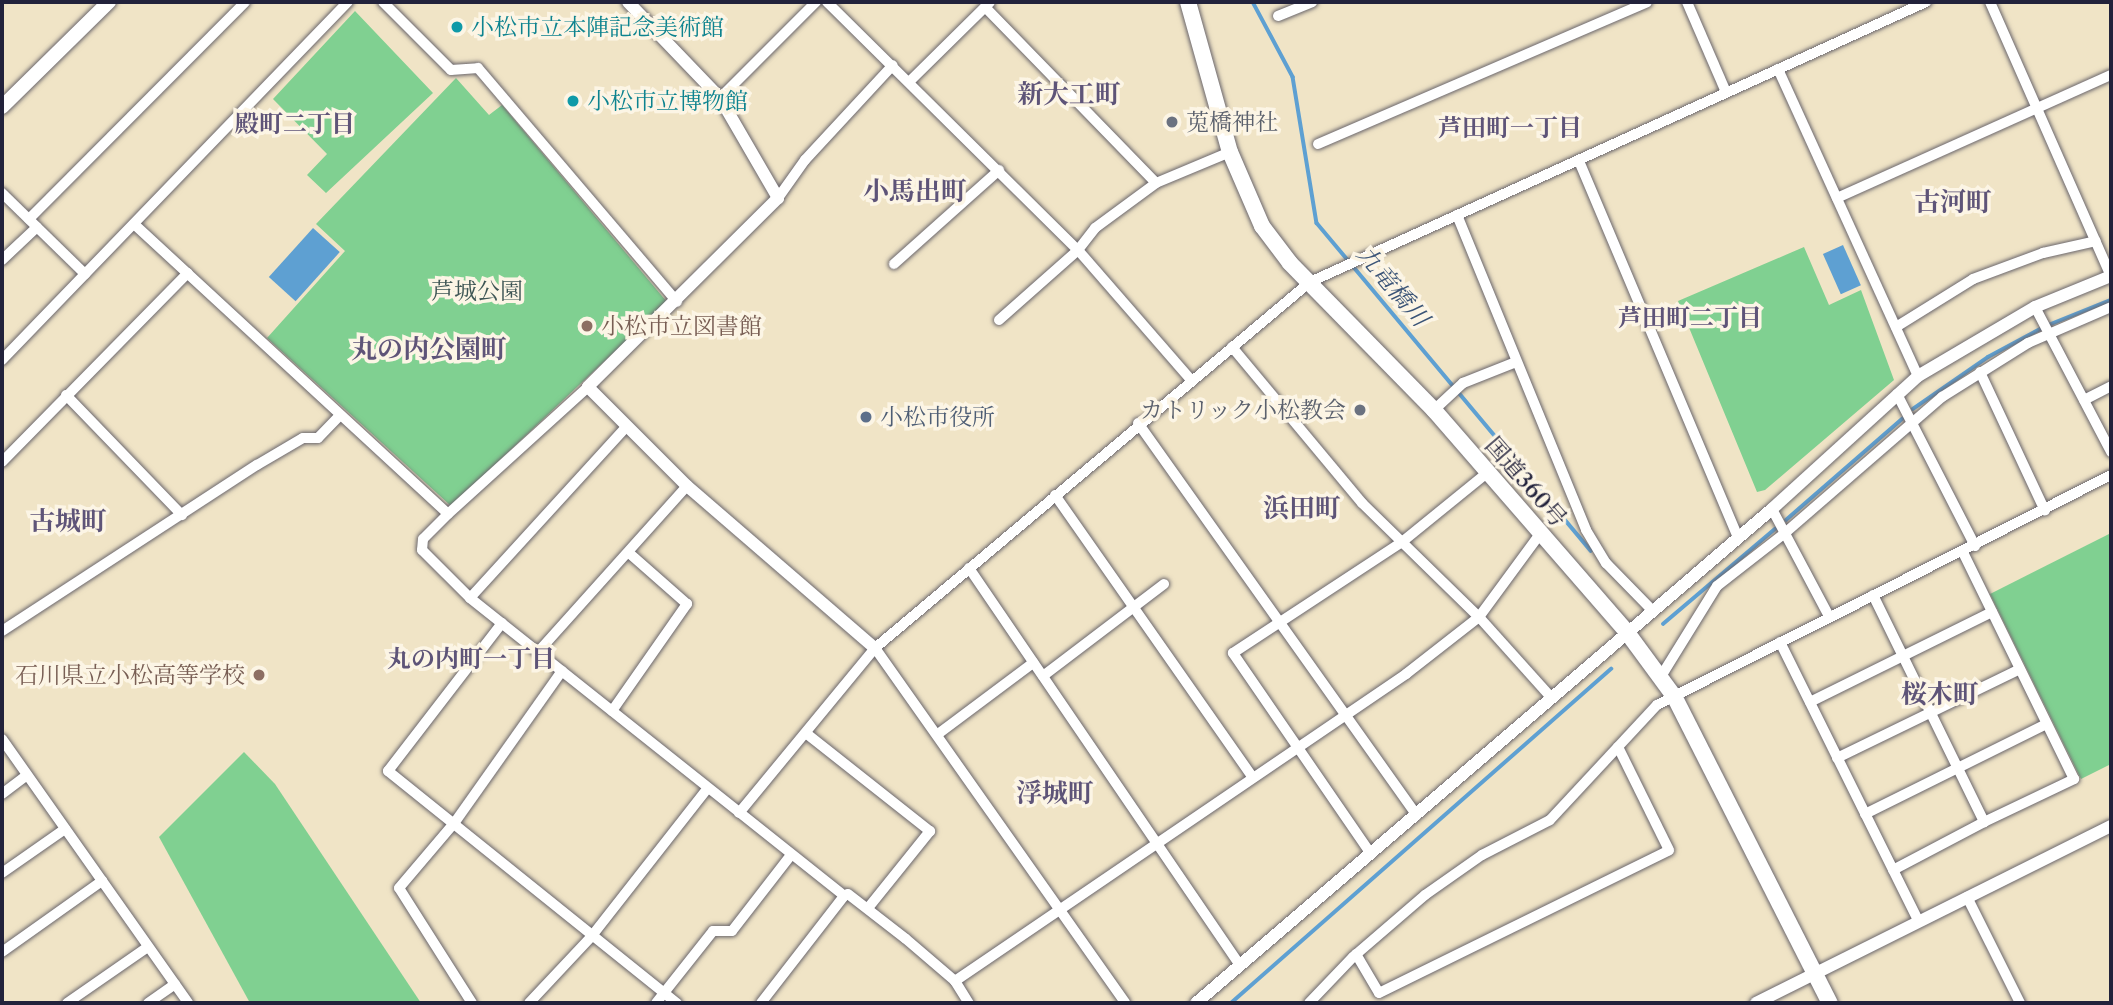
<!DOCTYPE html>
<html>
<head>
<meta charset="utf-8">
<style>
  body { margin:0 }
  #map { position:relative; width:2113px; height:1005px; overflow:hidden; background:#f0e4c6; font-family:"Libre Caslon Text","Noto Serif JP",serif }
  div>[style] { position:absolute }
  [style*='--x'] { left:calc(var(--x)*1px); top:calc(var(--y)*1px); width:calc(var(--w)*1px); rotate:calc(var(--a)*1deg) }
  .green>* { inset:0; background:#80d091 }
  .water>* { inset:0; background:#5ea0d2; transform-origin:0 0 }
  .stream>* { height:3.5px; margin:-1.75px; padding:0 1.75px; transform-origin:1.75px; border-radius:1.75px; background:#5ea0d2 }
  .roads { filter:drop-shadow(0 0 2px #6a666c) drop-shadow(0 0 2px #6a666c) }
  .minor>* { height:10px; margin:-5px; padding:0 5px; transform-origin:5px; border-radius:5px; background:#fff }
  .tertiary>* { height:12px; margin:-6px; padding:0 6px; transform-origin:6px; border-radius:6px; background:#fff }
  .secondary>* { height:14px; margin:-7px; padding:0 7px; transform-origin:7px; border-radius:7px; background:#fff }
  .trunk>* { height:16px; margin:-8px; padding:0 8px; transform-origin:8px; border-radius:8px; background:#fff }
  .dots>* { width:19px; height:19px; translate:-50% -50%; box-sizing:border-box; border:4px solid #fcf5e5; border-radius:50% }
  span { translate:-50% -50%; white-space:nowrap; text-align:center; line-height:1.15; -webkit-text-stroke:7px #fcf5e5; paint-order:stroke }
  .culture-label { font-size:23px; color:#0d838f }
  .left { translate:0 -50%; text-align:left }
  .worship-label { font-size:23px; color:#5b616d }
  .right { translate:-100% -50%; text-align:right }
  .park-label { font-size:23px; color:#3e5655 }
  .education-label { font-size:23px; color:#785e54 }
  .service-label { font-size:23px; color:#4e5e75 }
  .street-label { font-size:23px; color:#22223b }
  .neighbourhood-label { font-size:24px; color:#5e5478; font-weight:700 }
  .water-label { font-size:24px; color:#3a5477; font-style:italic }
  .quarter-label { font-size:26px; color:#5e5478; font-weight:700 }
  .frame { position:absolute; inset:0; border:4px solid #22223b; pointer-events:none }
</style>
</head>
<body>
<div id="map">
  <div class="green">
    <i style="clip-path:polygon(355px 11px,433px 93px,326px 193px,307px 175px,327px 154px,273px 99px)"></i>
    <i style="clip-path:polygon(456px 78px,489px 115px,502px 105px,667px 302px,451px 506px,267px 338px,345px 251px,316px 224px)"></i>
    <i style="clip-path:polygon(1804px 247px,1829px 305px,1861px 290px,1894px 380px,1765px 490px,1757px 492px,1678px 301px)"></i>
    <i style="clip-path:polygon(2111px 533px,2111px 764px,2081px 779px,1990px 594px)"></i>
    <i style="clip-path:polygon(244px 752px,275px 784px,421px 1003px,250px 1003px,159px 837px)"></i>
  </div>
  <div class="water">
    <i style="left:313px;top:228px;width:36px;height:66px;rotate:42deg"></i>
    <i style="left:1843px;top:245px;width:44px;height:22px;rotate:66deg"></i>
  </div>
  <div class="stream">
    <i style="--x:1253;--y:2;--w:85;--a:61.9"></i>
    <i style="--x:1293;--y:77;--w:148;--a:80.7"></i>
    <i style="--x:1317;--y:223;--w:427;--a:50.1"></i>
    <i style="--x:2051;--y:324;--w:65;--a:-21.8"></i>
    <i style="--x:1913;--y:409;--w:91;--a:-34.7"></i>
    <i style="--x:1988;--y:357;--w:61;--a:-28.2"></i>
    <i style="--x:1786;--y:520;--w:154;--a:-41"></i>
    <i style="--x:1663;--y:624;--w:147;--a:-40.3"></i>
    <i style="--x:1231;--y:1003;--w:506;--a:-41.31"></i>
  </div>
  <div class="roads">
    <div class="minor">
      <i style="--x:383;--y:2;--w:96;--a:45"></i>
      <i style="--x:451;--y:70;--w:27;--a:-4"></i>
      <i style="--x:478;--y:68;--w:307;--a:49.6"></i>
      <i style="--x:827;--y:2;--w:353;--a:44.7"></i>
      <i style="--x:1078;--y:250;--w:172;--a:49"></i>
      <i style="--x:1687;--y:2;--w:98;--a:66.6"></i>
      <i style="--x:1990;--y:2;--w:300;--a:66.2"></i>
      <i style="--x:985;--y:7;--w:245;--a:45.8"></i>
      <i style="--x:1278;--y:16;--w:37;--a:-22"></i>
      <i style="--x:1778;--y:69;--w:337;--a:65.5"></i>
      <i style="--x:910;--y:81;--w:112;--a:-44.6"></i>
      <i style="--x:720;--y:98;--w:136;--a:-45"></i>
      <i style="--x:1318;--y:144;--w:358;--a:-23.3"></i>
      <i style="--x:1579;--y:161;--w:409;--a:67.1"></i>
      <i style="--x:2;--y:193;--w:116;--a:44.3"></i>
      <i style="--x:778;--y:198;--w:47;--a:-54.6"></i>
      <i style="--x:805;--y:160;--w:129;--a:-47.2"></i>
      <i style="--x:1837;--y:198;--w:300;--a:-24.2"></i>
      <i style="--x:1457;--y:215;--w:340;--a:67.7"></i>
      <i style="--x:1586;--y:530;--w:39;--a:59"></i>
      <i style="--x:1606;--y:563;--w:66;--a:45.6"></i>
      <i style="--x:29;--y:219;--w:306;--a:-45.1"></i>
      <i style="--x:134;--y:224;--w:427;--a:42.7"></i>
      <i style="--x:2;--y:260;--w:48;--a:-43.3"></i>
      <i style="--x:894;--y:264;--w:141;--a:-41.8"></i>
      <i style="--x:2035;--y:307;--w:164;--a:62.3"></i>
      <i style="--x:999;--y:320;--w:106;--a:-41.5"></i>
      <i style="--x:1078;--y:250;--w:28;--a:-52"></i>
      <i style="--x:1095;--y:228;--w:76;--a:-36.4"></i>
      <i style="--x:1156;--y:183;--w:80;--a:-22.7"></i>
      <i style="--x:1896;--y:327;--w:91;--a:-31.9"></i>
      <i style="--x:1973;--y:279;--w:75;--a:-20.4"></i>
      <i style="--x:2043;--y:253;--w:54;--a:-12.8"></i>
      <i style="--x:1232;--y:347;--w:203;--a:50.2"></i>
      <i style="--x:1362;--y:503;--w:163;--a:44.3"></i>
      <i style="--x:1479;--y:617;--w:106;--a:48.1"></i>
      <i style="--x:2;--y:360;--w:498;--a:-46"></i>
      <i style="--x:1980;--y:372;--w:153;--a:64.9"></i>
      <i style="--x:588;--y:387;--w:189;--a:137.8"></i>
      <i style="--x:448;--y:514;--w:35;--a:135"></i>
      <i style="--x:423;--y:539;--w:11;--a:95"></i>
      <i style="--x:422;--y:550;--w:68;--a:45"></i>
      <i style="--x:470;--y:598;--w:478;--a:38.5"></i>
      <i style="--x:844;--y:896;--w:4;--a:-27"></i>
      <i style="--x:848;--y:894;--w:73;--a:37.8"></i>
      <i style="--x:906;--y:939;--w:65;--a:40.6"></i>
      <i style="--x:955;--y:981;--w:26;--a:58"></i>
      <i style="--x:1897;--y:394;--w:171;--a:62.8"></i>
      <i style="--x:66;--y:395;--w:167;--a:46"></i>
      <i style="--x:2084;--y:400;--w:30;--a:-27"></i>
      <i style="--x:1434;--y:410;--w:40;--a:-43"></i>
      <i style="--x:1463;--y:383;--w:57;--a:-21.6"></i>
      <i style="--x:1138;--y:423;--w:481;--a:54.6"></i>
      <i style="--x:2;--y:462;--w:265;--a:-45.5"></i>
      <i style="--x:1055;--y:495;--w:345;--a:55"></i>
      <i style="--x:1772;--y:509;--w:121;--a:62"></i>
      <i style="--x:969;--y:568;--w:479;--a:55.7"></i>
      <i style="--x:1873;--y:595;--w:253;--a:63.9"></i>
      <i style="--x:1984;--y:822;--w:100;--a:-25.5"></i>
      <i style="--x:2074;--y:779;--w:253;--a:-116.1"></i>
      <i style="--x:470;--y:598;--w:231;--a:-47.6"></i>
      <i style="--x:502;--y:623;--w:187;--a:127.6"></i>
      <i style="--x:388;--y:771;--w:371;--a:38.8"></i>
      <i style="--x:2;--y:631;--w:304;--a:-33.1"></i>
      <i style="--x:257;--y:465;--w:53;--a:-30.4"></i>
      <i style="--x:303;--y:438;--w:15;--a:0"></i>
      <i style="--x:318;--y:438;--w:32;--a:-46"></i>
      <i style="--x:1780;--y:642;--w:310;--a:63.6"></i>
      <i style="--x:875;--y:648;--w:434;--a:54.8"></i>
      <i style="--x:538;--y:652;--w:223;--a:-48.1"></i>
      <i style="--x:1043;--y:676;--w:152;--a:-37.2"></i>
      <i style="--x:1660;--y:678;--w:108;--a:-58.2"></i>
      <i style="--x:1717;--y:586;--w:86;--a:-37.9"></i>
      <i style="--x:1785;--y:533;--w:208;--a:-40.9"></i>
      <i style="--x:1942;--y:397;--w:102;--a:-32.1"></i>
      <i style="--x:2028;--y:343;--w:90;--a:-23.4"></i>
      <i style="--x:1810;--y:702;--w:203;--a:-26.3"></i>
      <i style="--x:612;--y:711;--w:131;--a:-55"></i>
      <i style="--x:687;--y:604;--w:76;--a:-138.7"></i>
      <i style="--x:807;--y:734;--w:157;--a:38.3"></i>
      <i style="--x:930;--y:831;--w:99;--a:128.8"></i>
      <i style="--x:938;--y:734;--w:119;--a:-36.8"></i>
      <i style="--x:2;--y:739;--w:323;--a:54.8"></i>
      <i style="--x:1837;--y:758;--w:203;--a:-25.9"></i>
      <i style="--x:2;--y:794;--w:31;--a:-37"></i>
      <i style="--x:739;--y:813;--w:214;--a:-50.5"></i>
      <i style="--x:875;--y:648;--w:568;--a:-40.08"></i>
      <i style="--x:1310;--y:282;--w:677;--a:-24.44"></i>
      <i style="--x:1865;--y:814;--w:202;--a:-26.4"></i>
      <i style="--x:1371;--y:854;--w:244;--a:-124.5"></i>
      <i style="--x:1233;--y:653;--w:202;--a:-33.3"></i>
      <i style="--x:1402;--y:542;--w:109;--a:-39.1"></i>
      <i style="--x:1893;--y:870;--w:103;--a:-27.8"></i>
      <i style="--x:2;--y:873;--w:77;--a:-34.9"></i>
      <i style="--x:1967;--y:897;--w:119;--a:63.4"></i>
      <i style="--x:2;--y:952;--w:123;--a:-35.4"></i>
      <i style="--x:1356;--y:954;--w:45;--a:59.5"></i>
      <i style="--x:1379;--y:993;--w:323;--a:-26.2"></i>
      <i style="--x:1669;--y:850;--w:115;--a:-116.3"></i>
      <i style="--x:955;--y:981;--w:546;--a:-34.24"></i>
      <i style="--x:1406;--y:674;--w:93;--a:-38"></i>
      <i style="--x:1479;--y:617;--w:103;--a:-53.7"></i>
      <i style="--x:67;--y:1003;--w:98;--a:-34.7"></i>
      <i style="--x:148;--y:1003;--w:33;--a:-35"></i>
      <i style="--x:472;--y:1003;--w:136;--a:-122.4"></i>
      <i style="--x:399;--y:888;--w:87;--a:-49.7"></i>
      <i style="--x:455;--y:822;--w:185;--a:-54.7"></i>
      <i style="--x:529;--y:1003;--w:91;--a:-46.8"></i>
      <i style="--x:591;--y:937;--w:189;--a:-51.9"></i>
      <i style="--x:656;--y:1003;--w:92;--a:-51.6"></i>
      <i style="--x:713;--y:931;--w:19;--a:0"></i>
      <i style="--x:732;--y:931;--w:96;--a:-52.2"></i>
      <i style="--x:761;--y:1003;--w:135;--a:-52.2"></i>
      <i style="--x:1309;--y:1003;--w:64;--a:-46.3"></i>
      <i style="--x:1353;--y:957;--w:95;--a:-40.7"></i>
      <i style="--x:1425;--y:895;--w:70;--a:-35.1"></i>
      <i style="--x:1482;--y:855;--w:76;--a:-27.2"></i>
      <i style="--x:1550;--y:820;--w:157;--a:-47.1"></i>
      <i style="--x:1657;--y:705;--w:509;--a:-26.87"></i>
    </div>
    <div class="tertiary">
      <i style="--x:628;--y:2;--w:133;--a:46.2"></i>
      <i style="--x:720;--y:98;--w:116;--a:59.9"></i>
      <i style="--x:778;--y:198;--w:268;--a:135.2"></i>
      <i style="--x:588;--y:387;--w:140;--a:45"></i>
      <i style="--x:687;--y:486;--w:248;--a:40.8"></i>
      <i style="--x:1196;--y:1003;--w:759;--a:-40.62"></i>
      <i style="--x:1772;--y:509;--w:197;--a:-42.3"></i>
      <i style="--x:1918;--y:376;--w:136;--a:-30.5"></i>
      <i style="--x:2035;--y:307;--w:82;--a:-22.2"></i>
      <i style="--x:1756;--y:1003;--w:397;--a:-26.5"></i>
    </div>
    <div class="secondary">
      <i style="--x:2;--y:107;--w:150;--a:-44.5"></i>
    </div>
    <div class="trunk">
      <i style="--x:1188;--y:2;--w:156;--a:74.4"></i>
      <i style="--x:1230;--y:152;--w:81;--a:66.6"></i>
      <i style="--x:1262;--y:226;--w:46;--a:52.9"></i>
      <i style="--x:1290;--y:263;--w:206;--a:45.6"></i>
      <i style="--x:1434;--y:410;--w:293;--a:49"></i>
      <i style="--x:1626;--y:631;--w:81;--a:53.6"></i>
      <i style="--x:1674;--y:696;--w:344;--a:63.1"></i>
    </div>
  </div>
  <div class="dots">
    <i style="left:457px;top:27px;background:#0f9aa8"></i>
    <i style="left:573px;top:101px;background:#0f9aa8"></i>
    <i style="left:1172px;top:122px;background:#6b7280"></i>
    <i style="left:587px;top:326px;background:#8d6e63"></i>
    <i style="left:1360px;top:410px;background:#6b7280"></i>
    <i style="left:866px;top:417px;background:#5c6f8a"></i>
    <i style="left:259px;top:675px;background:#8d6e63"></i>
  </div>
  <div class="culture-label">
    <span class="left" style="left:471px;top:27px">小松市立本陣記念美術館</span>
    <span class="left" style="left:587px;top:101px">小松市立博物館</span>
  </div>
  <div class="worship-label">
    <span class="left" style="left:1186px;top:122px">莵橋神社</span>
    <span class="right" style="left:1346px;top:410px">カトリック小松教会</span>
  </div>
  <div class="park-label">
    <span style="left:477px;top:291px">芦城公園</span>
  </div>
  <div class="education-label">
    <span class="left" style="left:601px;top:326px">小松市立図書館</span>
    <span class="right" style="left:245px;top:675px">石川県立小松高等学校</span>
  </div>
  <div class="service-label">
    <span class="left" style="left:880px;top:417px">小松市役所</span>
  </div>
  <div class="street-label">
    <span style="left:1526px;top:482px;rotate:49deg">国道360号</span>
  </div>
  <div class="neighbourhood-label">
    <span style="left:295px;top:124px">殿町二丁目</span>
    <span style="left:1510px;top:128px">芦田町一丁目</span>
    <span style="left:1690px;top:318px">芦田町二丁目</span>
    <span style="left:471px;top:659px">丸の内町一丁目</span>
  </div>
  <div class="water-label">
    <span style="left:1393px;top:286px;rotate:50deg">九竜橋川</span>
  </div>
  <div class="quarter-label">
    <span style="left:1069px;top:95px">新大工町</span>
    <span style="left:915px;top:192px">小馬出町</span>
    <span style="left:1953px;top:203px">古河町</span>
    <span style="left:429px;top:350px">丸の内公園町</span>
    <span style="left:1302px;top:509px">浜田町</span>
    <span style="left:68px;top:522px">古城町</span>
    <span style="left:1940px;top:695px">桜木町</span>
    <span style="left:1055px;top:794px">浮城町</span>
  </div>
  <div class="frame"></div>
</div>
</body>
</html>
